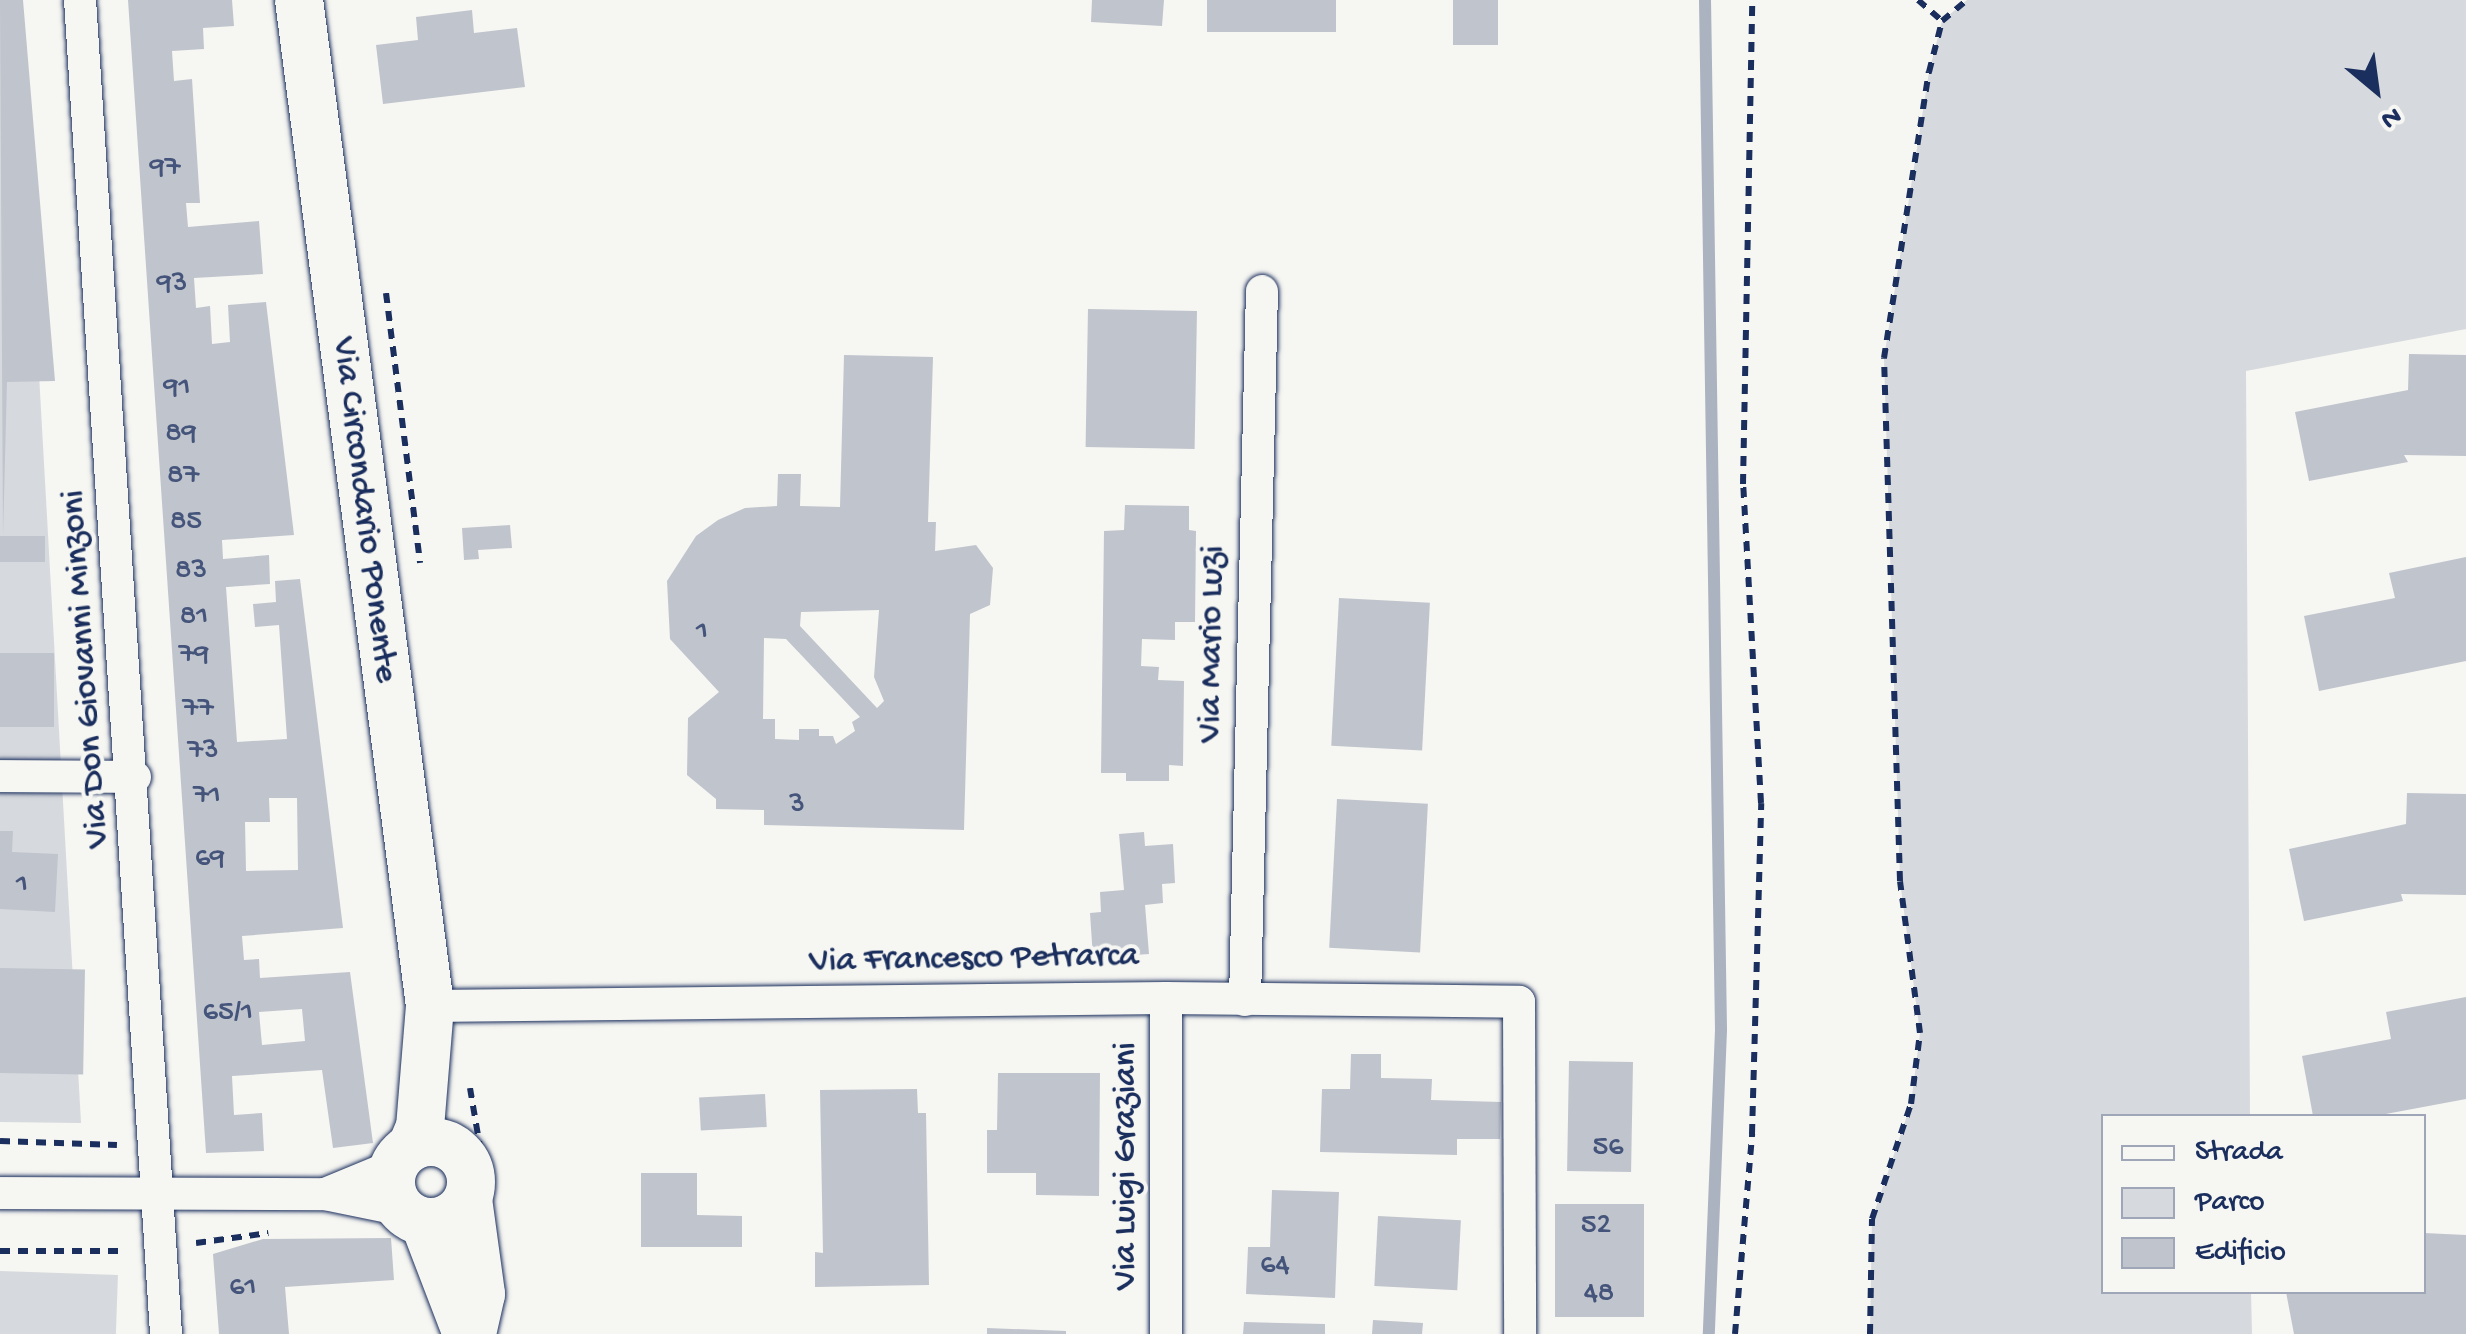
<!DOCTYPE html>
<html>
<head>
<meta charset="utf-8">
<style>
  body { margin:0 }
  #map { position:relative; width:2466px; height:1334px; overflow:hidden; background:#f6f6f2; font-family:"Gochi Hand",sans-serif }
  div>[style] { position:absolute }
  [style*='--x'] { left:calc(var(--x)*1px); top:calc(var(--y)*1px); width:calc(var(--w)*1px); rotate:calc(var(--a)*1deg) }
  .green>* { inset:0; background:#d6d9dd; transform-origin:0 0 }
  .stream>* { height:12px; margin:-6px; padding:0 6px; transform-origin:6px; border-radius:6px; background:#abb2c0 }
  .building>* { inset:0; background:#c0c4cd; transform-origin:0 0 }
  .path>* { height:6px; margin-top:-3px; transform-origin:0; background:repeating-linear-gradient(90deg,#1b2f5e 0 10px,transparent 0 18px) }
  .roads { filter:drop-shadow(0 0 2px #1b2f5e) drop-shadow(0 0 2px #1b2f5e) }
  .street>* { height:32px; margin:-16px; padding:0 16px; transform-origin:16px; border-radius:16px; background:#f6f6f2 }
  .secondary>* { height:48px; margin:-24px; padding:0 24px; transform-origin:24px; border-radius:24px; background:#f6f6f2 }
  .secondary>.ring { margin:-24px; padding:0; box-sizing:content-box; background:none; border:48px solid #f6f6f2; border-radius:50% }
  span { translate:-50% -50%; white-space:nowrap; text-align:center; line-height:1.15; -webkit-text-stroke:8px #f6f6f2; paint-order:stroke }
  .number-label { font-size:30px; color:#44547a }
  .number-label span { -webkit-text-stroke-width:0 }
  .street-label { font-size:35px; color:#1b2f5e }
  .legend { position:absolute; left:2101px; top:1114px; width:325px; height:180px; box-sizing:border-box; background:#f6f6f2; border:2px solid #9ea6b7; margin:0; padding:12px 18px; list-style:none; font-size:30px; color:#1b2f5e }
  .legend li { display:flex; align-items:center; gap:20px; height:50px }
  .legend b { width:50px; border:2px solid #9ea6b7 }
  .north { position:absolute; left:2326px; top:40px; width:100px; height:100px; -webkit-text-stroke:8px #f6f6f2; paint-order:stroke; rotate:151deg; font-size:28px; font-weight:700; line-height:40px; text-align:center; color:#1b2f5e }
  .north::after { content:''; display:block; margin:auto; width:35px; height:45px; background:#1b2f5e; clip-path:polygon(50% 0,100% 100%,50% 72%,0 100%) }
</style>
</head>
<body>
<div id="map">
  <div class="green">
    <i style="clip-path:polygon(0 0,18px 0,81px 1123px,0 1122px)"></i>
    <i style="clip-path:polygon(1967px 0,2466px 0,2466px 329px,2246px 371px,2250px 1116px,2104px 1116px,2104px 1292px,2251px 1292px,2252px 1334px,1870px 1334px,1872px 1219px,1911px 1104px,1920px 1033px,1900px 881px,1884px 358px,1929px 72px,1942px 21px)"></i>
    <i style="left:0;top:1271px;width:118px;height:63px;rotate:2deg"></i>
  </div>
  <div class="stream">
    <i style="--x:1705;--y:0;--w:1030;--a:89.11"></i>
    <i style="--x:1721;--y:1030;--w:304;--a:92.3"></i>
  </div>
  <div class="building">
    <i style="clip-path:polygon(0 0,23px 0,55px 381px,7px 382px,3px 536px)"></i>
    <i style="clip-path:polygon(evenodd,128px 0,232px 0,234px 26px,203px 28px,204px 49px,172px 51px,174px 81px,192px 79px,200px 203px,186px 203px,188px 227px,259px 221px,263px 274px,194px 278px,196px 308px,210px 306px,212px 344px,230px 342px,228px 305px,266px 302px,294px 535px,222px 540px,223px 559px,269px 555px,270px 584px,226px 587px,237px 742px,287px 739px,279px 625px,255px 627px,253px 604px,276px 602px,275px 581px,300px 579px,343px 928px,242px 936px,244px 960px,259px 959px,260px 978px,350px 972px,373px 1143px,333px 1148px,322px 1070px,232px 1076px,234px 1115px,262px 1113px,264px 1151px,206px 1153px,128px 0,269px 798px,297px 798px,298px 870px,246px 871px,245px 822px,270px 822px,269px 798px,128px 0,302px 1009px,305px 1041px,262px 1045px,259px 1012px,302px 1009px)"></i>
    <i style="clip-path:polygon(1092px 0,1164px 0,1162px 26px,1091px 22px)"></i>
    <i style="left:1207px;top:0;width:129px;height:32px"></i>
    <i style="left:1453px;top:0;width:45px;height:45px"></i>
    <i style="clip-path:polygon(472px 10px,474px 33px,517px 28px,525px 87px,383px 104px,376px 45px,418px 40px,416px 17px)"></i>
    <i style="left:1088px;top:309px;width:109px;height:138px;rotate:1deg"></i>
    <i style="clip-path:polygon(2409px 354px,2466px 355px,2466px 456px,2404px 455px,2408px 462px,2309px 481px,2295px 412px,2408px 390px)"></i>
    <i style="clip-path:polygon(evenodd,844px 355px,933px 357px,928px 522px,936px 522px,935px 551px,976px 545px,993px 568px,990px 605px,970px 614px,964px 830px,764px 825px,764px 810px,716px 809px,716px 799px,687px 775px,688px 718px,719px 692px,670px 639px,667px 581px,696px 536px,718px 520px,745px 508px,777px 506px,778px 474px,801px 474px,800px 506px,840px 507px,844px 355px,879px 610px,874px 677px,884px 701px,877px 708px,800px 626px,801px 612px,879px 610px,844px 355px,764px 638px,786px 639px,860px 717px,852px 722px,855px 731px,836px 744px,833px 736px,819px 736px,819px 729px,799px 729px,799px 740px,775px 739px,775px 719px,763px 719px,764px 638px)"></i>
    <i style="clip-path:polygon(1125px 505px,1189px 506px,1189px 530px,1196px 531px,1195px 622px,1175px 622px,1175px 640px,1142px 639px,1141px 666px,1159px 667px,1158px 680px,1184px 681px,1183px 766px,1169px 765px,1169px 781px,1126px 781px,1126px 773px,1101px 773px,1104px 531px,1124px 530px)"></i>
    <i style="clip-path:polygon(510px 525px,512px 548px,478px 550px,479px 559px,464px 560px,462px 528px)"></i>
    <i style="left:0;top:536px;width:45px;height:26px"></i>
    <i style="clip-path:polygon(2466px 557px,2466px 661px,2319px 691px,2304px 616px,2395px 598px,2389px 573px)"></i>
    <i style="left:1339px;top:598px;width:91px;height:148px;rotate:3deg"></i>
    <i style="left:0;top:653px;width:54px;height:74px"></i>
    <i style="clip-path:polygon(2407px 793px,2466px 794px,2466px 895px,2401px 894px,2403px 901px,2304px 921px,2289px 849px,2406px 824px)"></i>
    <i style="left:1337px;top:799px;width:91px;height:149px;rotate:3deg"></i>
    <i style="clip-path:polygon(0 831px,13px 831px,12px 852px,58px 854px,55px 912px,0 909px)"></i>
    <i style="clip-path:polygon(1144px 832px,1145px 846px,1173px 844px,1175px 883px,1162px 884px,1163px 903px,1145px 905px,1149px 954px,1093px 958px,1090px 913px,1101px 912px,1100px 892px,1124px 890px,1119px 834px)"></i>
    <i style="left:0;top:968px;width:85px;height:105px;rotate:1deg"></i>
    <i style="clip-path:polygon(2466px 997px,2466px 1099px,2375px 1116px,2313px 1116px,2302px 1056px,2391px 1039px,2386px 1012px)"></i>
    <i style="clip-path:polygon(1351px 1054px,1381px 1054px,1381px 1078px,1432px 1079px,1431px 1100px,1501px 1102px,1500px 1139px,1457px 1139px,1457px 1155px,1320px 1152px,1322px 1089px,1350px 1089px)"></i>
    <i style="left:1569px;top:1061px;width:64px;height:110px;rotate:1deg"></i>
    <i style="clip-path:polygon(998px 1073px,1100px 1073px,1099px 1196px,1036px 1195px,1036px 1173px,987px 1173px,987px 1130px,997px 1130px)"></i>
    <i style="clip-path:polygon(917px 1089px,918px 1113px,926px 1113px,929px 1285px,815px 1287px,815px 1252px,823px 1253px,820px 1090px)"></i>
    <i style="left:765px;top:1094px;width:33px;height:66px;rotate:87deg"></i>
    <i style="clip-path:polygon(641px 1173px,697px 1173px,697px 1215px,742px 1216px,742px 1247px,641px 1247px)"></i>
    <i style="clip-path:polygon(1272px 1190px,1339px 1192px,1335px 1298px,1246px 1294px,1248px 1247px,1270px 1247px)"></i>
    <i style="left:1555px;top:1204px;width:89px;height:113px"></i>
    <i style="left:1378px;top:1216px;width:83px;height:70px;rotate:3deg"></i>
    <i style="clip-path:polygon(2424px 1233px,2466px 1235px,2466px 1334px,2294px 1334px,2286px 1292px,2424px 1292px)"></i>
    <i style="clip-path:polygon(391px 1238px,394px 1280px,285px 1287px,289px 1334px,219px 1334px,213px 1254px,263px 1239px)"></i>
    <i style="clip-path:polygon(1373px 1320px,1423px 1323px,1422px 1334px,1372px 1334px)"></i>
    <i style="clip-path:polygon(1244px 1322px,1325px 1324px,1325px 1334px,1243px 1334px)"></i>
    <i style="clip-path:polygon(987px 1328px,1066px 1331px,1066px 1334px,987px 1334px)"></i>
  </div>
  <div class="path">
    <i style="--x:1918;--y:0;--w:32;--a:41"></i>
    <i style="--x:386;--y:293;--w:272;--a:82.8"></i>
    <i style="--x:470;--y:1088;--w:72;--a:80.4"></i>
    <i style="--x:0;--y:1141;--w:117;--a:2"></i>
    <i style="--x:196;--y:1243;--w:73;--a:-7.9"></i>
    <i style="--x:0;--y:1251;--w:124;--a:0"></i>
    <i style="--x:1735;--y:1334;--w:201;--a:-85.1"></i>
    <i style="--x:1752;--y:1134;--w:331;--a:-88.4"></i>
    <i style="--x:1761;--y:803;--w:320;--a:-93.2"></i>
    <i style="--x:1743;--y:484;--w:484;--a:-88.9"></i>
    <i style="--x:1870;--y:1334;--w:115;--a:-89"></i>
    <i style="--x:1872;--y:1219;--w:121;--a:-71.3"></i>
    <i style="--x:1911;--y:1104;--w:72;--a:-82.8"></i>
    <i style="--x:1920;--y:1033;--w:153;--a:-97.5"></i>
    <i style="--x:1900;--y:881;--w:523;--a:-91.75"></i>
    <i style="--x:1884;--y:358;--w:290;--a:-81.1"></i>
    <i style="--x:1929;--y:72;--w:53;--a:-75.7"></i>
    <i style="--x:1942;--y:21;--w:33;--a:-40"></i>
  </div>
  <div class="roads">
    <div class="street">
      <i style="--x:80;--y:0;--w:1337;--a:86.31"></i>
      <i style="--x:0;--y:776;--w:135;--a:0.4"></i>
      <i style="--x:1166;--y:998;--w:336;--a:90"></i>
      <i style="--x:1245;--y:1000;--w:709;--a:-88.63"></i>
      <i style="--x:430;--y:1006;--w:736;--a:-0.62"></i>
      <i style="--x:1166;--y:998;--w:353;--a:0.6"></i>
      <i style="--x:1519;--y:1002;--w:332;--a:89.8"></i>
      <i style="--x:0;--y:1193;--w:325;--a:0.2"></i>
      <i style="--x:325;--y:1194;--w:76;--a:-22.5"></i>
      <i style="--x:325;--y:1194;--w:80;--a:11.6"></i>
    </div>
    <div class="secondary">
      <i style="--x:299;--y:0;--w:1014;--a:82.58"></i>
      <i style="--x:430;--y:1006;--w:121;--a:94.7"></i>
      <i style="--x:420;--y:1127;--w:21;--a:113"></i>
      <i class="ring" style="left:391px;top:1142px;width:32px;height:32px"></i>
      <i style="--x:468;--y:1199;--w:96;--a:82.2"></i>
      <i style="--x:481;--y:1294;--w:41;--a:102.7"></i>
      <i style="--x:424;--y:1222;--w:120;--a:69"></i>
    </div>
  </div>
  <div class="number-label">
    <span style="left:165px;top:169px">97</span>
    <span style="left:172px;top:285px">93</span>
    <span style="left:177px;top:389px">91</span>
    <span style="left:181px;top:435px">89</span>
    <span style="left:183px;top:477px">87</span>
    <span style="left:186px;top:523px">85</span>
    <span style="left:191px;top:572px">83</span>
    <span style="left:194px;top:618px">81</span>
    <span style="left:702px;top:633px">1</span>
    <span style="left:194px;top:656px">79</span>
    <span style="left:198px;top:710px">77</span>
    <span style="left:203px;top:752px">73</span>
    <span style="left:207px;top:797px">71</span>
    <span style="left:797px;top:806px">3</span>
    <span style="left:210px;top:860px">69</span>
    <span style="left:22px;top:886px">1</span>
    <span style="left:228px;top:1014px">65/1</span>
    <span style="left:1608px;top:1149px">56</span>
    <span style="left:1596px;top:1227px">52</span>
    <span style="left:1275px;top:1267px">64</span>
    <span style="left:243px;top:1289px">61</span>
    <span style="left:1599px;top:1295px">48</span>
  </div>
  <div class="street-label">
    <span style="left:363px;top:510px;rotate:83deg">Via Circondario Ponente</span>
    <span style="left:1213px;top:644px;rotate:-89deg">Via Mario Luzi</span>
    <span style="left:87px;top:669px;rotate:-94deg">Via Don Giovanni Minzoni</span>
    <span style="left:974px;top:960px;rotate:-1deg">Via Francesco Petrarca</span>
    <span style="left:1127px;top:1166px;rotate:-90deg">Via Luigi Graziani</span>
  </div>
  <ul class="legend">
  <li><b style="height:12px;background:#f6f6f2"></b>Strada</li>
  <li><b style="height:28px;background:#d6d9dd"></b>Parco</li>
  <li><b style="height:28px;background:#c0c4cd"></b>Edificio</li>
  </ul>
  <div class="north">N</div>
</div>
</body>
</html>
